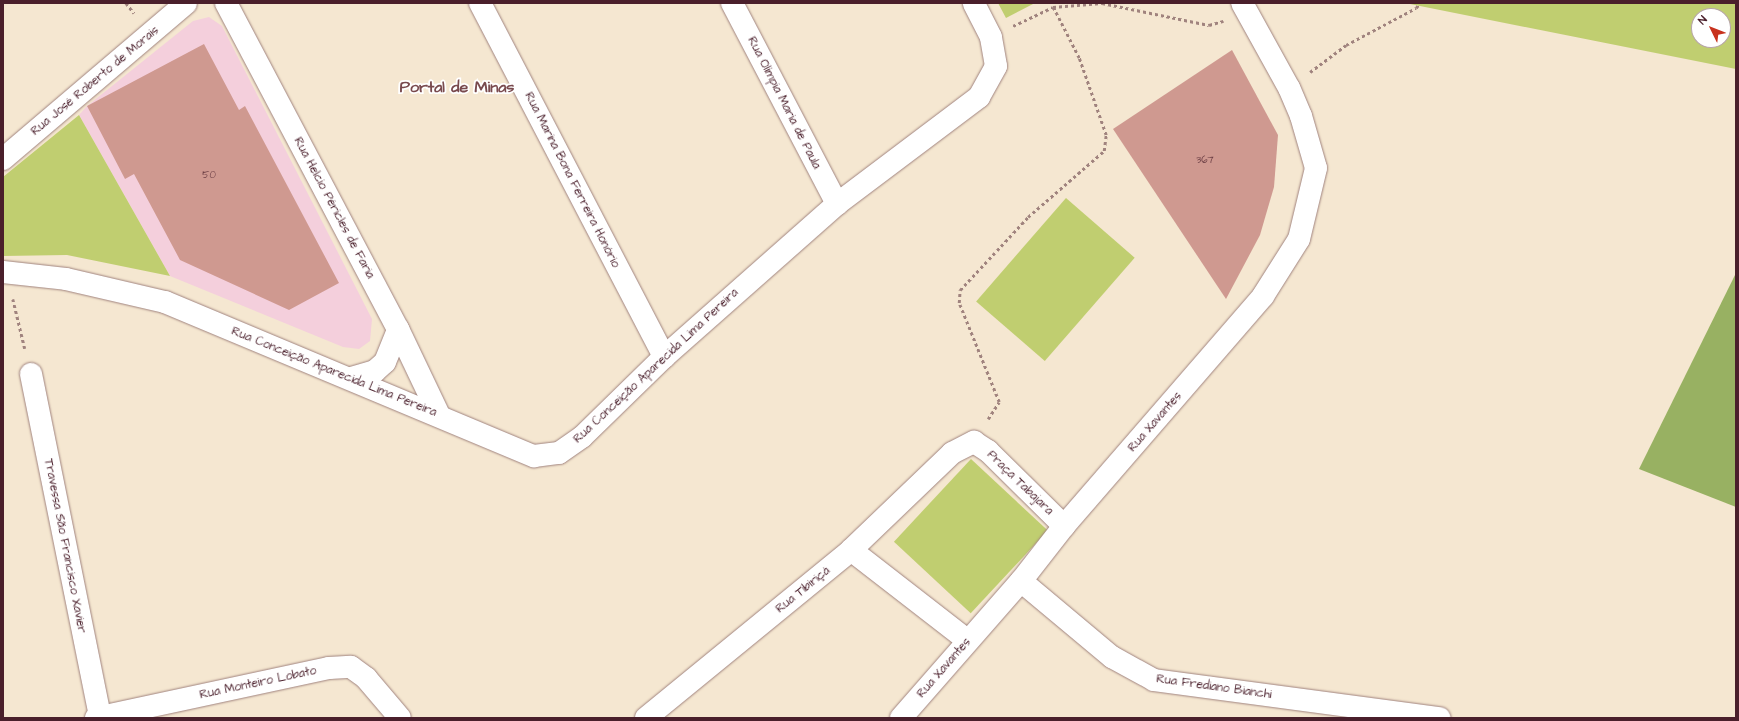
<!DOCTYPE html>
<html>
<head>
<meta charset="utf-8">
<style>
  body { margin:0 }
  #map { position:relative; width:1739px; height:721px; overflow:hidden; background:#f5e7d1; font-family:"Architects Daughter",sans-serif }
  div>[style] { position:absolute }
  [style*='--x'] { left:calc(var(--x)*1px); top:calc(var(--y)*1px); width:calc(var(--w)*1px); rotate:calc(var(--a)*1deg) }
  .built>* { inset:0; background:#f4cfdc }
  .green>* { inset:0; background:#c0ce70; transform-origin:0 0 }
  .forest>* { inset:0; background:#98b162 }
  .building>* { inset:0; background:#cf9990 }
  .path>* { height:2.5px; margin-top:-1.25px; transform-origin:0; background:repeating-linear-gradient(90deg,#a0837e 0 3px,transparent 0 6px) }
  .roads { filter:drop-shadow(0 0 1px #a0837e) drop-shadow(0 0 1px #a0837e) }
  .minor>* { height:22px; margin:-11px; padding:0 11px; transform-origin:11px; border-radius:11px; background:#fff }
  span { translate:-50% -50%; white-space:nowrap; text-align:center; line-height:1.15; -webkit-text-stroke:3.5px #fff; paint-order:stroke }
  .number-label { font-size:10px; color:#6b3e44 }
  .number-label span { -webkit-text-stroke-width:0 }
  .street-label { font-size:12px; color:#4a1f2b }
  .district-label { font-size:16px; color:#794a4e; font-weight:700 }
  .frame { position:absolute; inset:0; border:4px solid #4a1f2b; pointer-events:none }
  .north { position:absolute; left:1691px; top:8px; width:40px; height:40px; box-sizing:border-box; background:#fff; border:1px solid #b7a5aa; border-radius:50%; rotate:313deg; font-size:11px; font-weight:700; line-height:16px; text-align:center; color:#4a1f2b }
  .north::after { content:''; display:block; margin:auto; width:14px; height:18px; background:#c8321e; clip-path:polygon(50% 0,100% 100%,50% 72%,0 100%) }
</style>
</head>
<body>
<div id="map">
  <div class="built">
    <i style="clip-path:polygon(209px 17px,222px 26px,372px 319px,370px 341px,359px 349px,343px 347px,170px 276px,79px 115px,87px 106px,193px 21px)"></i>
  </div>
  <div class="green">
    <i style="clip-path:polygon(998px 3px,1035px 3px,1006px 18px)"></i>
    <i style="clip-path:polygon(evenodd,1405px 3px,1736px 3px,1736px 69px,1405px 3px,1699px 16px,1723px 16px,1723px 40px,1699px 40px,1699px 16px)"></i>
    <i style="clip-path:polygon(79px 115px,170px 276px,67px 255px,3px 256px,3px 177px)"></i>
    <i style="left:1066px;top:198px;width:91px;height:137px;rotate:41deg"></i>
    <i style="left:971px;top:459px;width:105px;height:113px;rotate:43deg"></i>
  </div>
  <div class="forest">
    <i style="clip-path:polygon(1736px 273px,1736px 507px,1639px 469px)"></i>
  </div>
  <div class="building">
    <i style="clip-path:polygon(204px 44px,239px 110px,245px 106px,339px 283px,289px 310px,180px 260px,134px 174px,125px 179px,87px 106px)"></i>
    <i style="clip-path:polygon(1232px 50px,1278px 135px,1274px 187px,1260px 235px,1226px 299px,1113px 129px)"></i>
  </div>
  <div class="path">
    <i style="--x:126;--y:3;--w:13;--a:51"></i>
    <i style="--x:1013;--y:26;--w:44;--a:-25.4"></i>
    <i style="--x:1053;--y:7;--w:49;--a:-4.7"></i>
    <i style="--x:1102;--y:3;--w:109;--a:11.6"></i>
    <i style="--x:1209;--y:25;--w:15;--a:-16"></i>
    <i style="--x:1310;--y:72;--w:45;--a:-36.9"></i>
    <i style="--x:1346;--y:45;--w:79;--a:-27.9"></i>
    <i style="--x:1416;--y:8;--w:6;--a:-51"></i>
    <i style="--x:13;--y:299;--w:51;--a:76.5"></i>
    <i style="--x:988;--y:419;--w:20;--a:-57"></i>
    <i style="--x:999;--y:402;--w:107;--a:-112"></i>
    <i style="--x:959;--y:303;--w:13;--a:-86"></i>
    <i style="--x:960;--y:290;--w:100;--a:-47"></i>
    <i style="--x:1028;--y:217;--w:101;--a:-41"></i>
    <i style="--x:1104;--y:151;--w:16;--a:-83"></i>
    <i style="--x:1106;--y:135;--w:82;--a:-109.3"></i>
    <i style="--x:1079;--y:58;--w:57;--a:-117"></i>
  </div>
  <div class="roads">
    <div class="minor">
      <i style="--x:226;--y:3;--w:369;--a:62.2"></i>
      <i style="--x:398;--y:329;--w:95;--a:64.5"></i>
      <i style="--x:480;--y:3;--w:399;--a:62.5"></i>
      <i style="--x:732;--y:3;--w:227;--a:62.4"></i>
      <i style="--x:3;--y:159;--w:240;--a:-40.4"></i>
      <i style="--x:3;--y:272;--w:63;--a:6.3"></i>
      <i style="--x:66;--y:279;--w:102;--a:13.1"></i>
      <i style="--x:165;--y:302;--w:400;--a:22.7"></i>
      <i style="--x:534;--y:456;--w:25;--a:-7"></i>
      <i style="--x:559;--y:453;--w:28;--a:-35"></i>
      <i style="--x:582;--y:437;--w:115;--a:-44.3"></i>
      <i style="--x:664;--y:357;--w:231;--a:-41.5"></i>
      <i style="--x:837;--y:204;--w:178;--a:-37"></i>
      <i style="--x:979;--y:97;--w:35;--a:-61"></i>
      <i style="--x:996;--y:66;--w:29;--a:-100"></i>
      <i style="--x:991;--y:37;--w:38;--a:-117"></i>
      <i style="--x:31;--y:374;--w:350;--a:78.6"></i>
      <i style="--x:351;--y:378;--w:25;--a:-16"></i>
      <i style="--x:375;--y:371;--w:13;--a:-42"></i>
      <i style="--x:385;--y:362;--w:35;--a:-68"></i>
      <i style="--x:851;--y:550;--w:147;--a:37.8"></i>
      <i style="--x:1021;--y:581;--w:119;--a:39.9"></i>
      <i style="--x:1112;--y:657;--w:48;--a:28.7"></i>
      <i style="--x:1154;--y:680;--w:288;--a:7.6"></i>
      <i style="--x:96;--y:718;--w:238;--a:-12.1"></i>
      <i style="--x:329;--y:668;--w:22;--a:-3"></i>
      <i style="--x:351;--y:667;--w:19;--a:36"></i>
      <i style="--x:366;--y:678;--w:52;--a:49.6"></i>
      <i style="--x:646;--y:718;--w:265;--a:-39.3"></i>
      <i style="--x:851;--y:550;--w:140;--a:-43.8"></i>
      <i style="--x:952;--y:453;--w:25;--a:-27"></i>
      <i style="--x:974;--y:442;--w:17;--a:33"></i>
      <i style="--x:988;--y:451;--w:107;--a:44.6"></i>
      <i style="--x:901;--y:718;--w:182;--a:-48.8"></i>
      <i style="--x:1021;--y:581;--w:70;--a:-52"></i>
      <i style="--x:1064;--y:526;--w:304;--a:-49.1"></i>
      <i style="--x:1263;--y:296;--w:67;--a:-57.7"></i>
      <i style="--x:1299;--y:239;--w:73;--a:-76.5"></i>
      <i style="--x:1316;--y:168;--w:54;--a:-106.1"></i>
      <i style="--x:1301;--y:116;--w:30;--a:-113"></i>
      <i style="--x:1289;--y:88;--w:97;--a:-118.9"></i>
    </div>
  </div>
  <div class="number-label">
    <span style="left:1205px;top:161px">367</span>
    <span style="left:209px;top:176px">50</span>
  </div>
  <div class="street-label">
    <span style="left:95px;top:81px;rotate:-40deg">Rua José Roberto de Morais</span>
    <span style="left:784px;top:103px;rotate:63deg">Rua Olímpia Maria de Paula</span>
    <span style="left:572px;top:180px;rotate:63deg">Rua Marina Bona Ferreira Honório</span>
    <span style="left:334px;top:208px;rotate:62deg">Rua Helcio Péricles de Faria</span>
    <span style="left:656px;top:366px;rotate:-43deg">Rua Conceição Aparecida Lima Pereira</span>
    <span style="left:334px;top:372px;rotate:22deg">Rua Conceição Aparecida Lima Pereira</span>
    <span style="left:1155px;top:422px;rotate:-49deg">Rua Xavantes</span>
    <span style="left:1020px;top:483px;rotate:44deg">Praça Tabajara</span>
    <span style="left:65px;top:546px;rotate:79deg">Travessa São Francisco Xavier</span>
    <span style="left:803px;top:590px;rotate:-39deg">Rua Tibiriçá</span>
    <span style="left:944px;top:668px;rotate:-49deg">Rua Xavantes</span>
    <span style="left:258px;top:683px;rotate:-12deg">Rua Monteiro Lobato</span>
    <span style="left:1214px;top:687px;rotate:8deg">Rua Frediano Bianchi</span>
  </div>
  <div class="district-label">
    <span style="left:457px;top:87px">Portal de Minas</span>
  </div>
  <div class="frame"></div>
  <div class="north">N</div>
</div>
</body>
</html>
